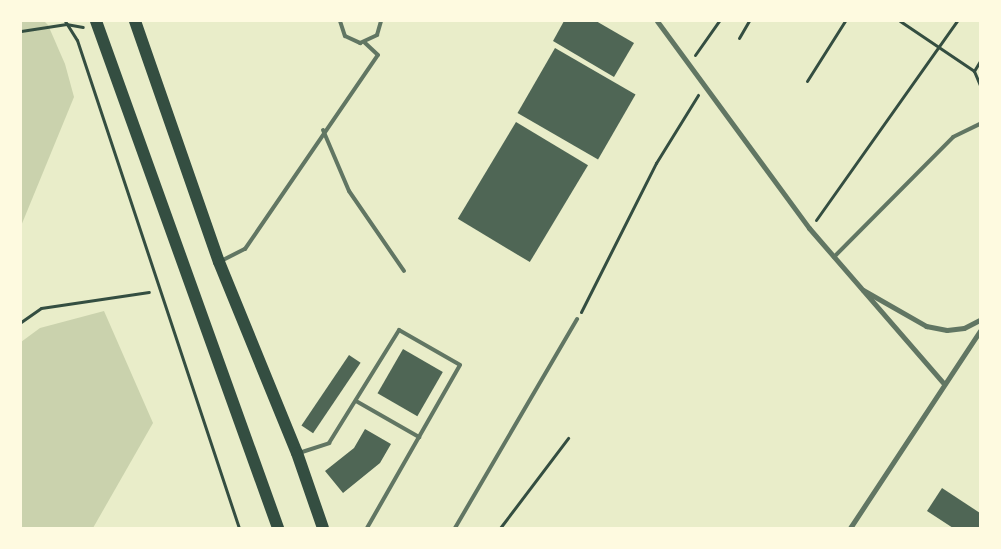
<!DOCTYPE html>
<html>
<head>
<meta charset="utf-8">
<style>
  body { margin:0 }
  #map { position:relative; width:1001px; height:549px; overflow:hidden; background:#e9edc9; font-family:"DM Sans",sans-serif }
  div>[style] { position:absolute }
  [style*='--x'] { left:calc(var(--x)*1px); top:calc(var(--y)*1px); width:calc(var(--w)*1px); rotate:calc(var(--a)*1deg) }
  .green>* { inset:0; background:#cad2ad }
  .building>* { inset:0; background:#4f6655; transform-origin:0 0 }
  .path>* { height:3px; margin:-1.5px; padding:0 1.5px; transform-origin:1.5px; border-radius:1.5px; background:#344e41 }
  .service>* { height:4px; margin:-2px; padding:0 2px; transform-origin:2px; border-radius:2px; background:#617663 }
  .minor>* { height:5px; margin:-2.5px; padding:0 2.5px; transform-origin:2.5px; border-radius:2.5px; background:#617663 }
  .primary>* { height:12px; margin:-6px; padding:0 6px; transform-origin:6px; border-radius:6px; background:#344e41 }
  span { translate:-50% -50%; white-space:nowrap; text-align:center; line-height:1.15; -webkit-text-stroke:4px #fefae0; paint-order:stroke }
  .frame { position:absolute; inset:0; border:22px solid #fefae0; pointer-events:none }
</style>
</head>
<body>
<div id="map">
  <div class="green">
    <i style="clip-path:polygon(21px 21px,44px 21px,48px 25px,65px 64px,74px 97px,21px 226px)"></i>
    <i style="clip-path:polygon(104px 311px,153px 423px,93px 528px,21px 528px,21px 342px,40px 328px)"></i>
  </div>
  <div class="building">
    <i style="clip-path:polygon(564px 21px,596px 21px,634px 43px,614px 77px,553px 41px)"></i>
    <i style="left:555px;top:48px;width:93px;height:75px;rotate:30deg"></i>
    <i style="left:516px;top:122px;width:84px;height:113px;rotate:31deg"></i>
    <i style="left:403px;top:349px;width:46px;height:51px;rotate:30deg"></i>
    <i style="left:349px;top:355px;width:14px;height:85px;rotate:34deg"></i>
    <i style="clip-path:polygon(365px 429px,391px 444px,380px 463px,343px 493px,325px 471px,354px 448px)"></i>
    <i style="clip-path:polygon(942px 488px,980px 513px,980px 528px,953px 528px,927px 511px)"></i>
  </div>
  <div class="path">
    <i style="--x:65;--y:21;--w:22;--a:58"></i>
    <i style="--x:77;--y:40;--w:514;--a:71.64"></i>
    <i style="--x:900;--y:21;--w:89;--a:34"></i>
    <i style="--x:21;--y:31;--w:46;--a:-8.8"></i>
    <i style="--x:66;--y:24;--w:17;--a:10"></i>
    <i style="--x:739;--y:38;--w:20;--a:-60"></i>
    <i style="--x:695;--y:55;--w:42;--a:-54.8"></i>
    <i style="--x:980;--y:61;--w:12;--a:121"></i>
    <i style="--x:974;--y:71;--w:15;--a:67"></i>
    <i style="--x:807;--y:81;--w:71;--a:-57.7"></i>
    <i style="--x:816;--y:220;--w:244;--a:-54.7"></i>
    <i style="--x:581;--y:312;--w:167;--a:-63.3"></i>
    <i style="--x:656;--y:163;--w:80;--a:-58.3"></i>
    <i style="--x:21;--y:322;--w:24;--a:-35"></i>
    <i style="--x:41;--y:308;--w:109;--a:-8.4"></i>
    <i style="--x:500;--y:528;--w:113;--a:-52.9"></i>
  </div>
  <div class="service">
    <i style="--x:340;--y:21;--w:16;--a:72"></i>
    <i style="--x:345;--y:36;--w:17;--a:25"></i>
    <i style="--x:360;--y:43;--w:19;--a:-25"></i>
    <i style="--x:377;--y:35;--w:15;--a:-74"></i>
    <i style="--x:323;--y:130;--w:66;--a:66.9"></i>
    <i style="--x:349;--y:191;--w:97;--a:55.5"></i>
    <i style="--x:834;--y:257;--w:169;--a:-45.2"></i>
    <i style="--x:953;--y:137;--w:30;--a:-26"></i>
    <i style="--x:221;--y:261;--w:27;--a:-27"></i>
    <i style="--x:245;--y:249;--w:235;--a:-55.6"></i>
    <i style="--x:378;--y:55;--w:18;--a:-137"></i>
    <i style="--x:356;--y:401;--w:73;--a:29.7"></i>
    <i style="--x:299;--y:453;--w:32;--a:-18"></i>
    <i style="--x:329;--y:443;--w:133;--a:-58.2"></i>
    <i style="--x:399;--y:330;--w:70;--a:29.8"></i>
    <i style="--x:460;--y:365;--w:188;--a:119.7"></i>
    <i style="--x:455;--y:528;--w:242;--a:-59.7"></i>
  </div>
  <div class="minor">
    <i style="--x:657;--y:21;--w:257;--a:53.7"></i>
    <i style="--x:809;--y:228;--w:206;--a:49.1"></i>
    <i style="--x:863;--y:290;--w:73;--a:29.7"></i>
    <i style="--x:926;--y:326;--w:21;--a:11"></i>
    <i style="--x:947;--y:330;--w:17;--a:-7"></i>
    <i style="--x:964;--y:328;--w:18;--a:-27"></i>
    <i style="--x:850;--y:528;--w:236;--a:-56.6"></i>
  </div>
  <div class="primary">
    <i style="--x:96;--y:21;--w:539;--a:70.25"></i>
    <i style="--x:135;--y:21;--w:255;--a:70.8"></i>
    <i style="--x:219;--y:262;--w:206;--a:67.8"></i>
    <i style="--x:297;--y:453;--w:79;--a:70.9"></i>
  </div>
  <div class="frame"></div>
</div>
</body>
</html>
